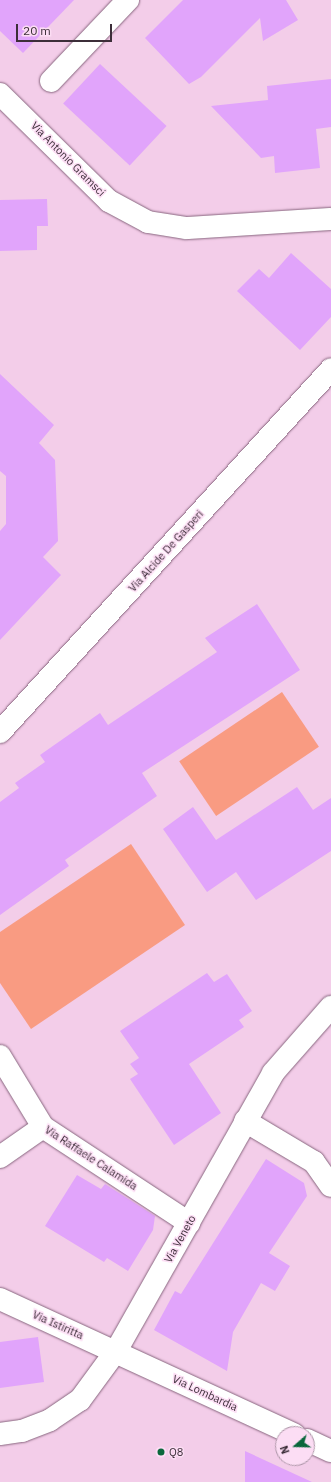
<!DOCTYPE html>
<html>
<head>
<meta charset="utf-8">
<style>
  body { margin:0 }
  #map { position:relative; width:331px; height:1482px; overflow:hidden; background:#f3cde9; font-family:"IBM Plex Sans",sans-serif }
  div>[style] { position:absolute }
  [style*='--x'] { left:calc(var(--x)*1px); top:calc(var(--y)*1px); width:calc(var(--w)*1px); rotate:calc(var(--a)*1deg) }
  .green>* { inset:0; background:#f99b82; transform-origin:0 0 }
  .building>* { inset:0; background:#e1a4fb; transform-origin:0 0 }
  .roads { filter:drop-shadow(0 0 1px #88667f) drop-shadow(0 0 1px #88667f) }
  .minor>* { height:22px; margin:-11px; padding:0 11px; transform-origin:11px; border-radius:11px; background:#fff }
  .dots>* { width:11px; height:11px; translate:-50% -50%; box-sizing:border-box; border:2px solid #fcddf4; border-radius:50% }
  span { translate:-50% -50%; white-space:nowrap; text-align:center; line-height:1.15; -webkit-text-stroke:3px #fcddf4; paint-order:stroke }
  .street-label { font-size:11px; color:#3c2e39 }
  .poi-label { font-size:11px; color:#3c2e39 }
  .left { translate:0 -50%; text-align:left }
  .north { position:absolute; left:275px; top:1426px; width:40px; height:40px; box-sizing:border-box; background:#fcddf4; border:1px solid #af97a9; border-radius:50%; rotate:250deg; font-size:11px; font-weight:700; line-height:16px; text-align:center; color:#3c2e39 }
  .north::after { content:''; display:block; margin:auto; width:14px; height:18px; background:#09673b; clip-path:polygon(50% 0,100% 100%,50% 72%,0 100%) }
  .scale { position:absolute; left:16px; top:24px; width:96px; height:18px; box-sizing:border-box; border:2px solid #3c2e39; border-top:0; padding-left:5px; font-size:12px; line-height:14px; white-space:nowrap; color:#3c2e39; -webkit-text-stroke:3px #fcddf4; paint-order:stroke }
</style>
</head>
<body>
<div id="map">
  <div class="green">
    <i style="left:282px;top:692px;width:66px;height:124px;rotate:56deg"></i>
    <i style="clip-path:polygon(131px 844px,185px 925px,31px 1029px,0 983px,0 932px)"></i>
  </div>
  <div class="building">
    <i style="clip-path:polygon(0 0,74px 0,23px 53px,0 31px)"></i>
    <i style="clip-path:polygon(183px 0,286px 0,298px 20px,263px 41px,260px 18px,201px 77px,189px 84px,145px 38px)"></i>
    <i style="left:100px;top:64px;width:91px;height:54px;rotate:43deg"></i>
    <i style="clip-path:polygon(331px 79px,331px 127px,316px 129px,320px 168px,275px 173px,274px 156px,261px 158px,211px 106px,268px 100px,267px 86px)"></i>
    <i style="clip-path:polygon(47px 199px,48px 226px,37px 226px,37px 250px,0 251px,0 200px)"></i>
    <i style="clip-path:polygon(291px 253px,331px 289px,331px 317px,300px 350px,237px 291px,259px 269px,269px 278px)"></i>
    <i style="clip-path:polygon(0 374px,54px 425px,39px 443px,55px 460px,58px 541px,43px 557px,61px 575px,0 640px,0 531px,6px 524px,6px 476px,0 471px)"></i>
    <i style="clip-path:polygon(257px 604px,300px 670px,142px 773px,157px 796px,65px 860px,69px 866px,0 915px,0 802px,19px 788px,15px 783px,45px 762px,40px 755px,100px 713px,108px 725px,217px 652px,205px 638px)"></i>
    <i style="clip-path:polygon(297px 787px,313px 810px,331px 798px,331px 851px,256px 900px,236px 872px,207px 892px,163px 829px,193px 807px,216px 840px)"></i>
    <i style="clip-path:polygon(207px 973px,214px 982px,227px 974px,252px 1011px,239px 1020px,244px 1027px,189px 1064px,221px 1113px,174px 1145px,130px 1079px,138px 1074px,130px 1064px,139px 1058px,120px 1031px)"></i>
    <i style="clip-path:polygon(266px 1159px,304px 1183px,307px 1196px,269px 1253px,290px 1266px,275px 1291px,261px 1283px,233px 1332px,227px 1371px,154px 1330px,175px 1291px,181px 1294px)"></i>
    <i style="clip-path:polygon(77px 1175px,101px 1189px,105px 1184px,155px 1216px,153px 1230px,128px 1271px,107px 1258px,104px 1262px,45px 1226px)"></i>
    <i style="clip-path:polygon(38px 1337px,44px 1382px,0 1388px,0 1342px)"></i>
    <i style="clip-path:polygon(245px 1451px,312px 1482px,245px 1482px)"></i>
  </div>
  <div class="roads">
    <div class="minor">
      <i style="--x:51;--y:81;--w:112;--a:-46.5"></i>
      <i style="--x:0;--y:94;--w:153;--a:44.5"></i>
      <i style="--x:109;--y:201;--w:44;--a:28.3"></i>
      <i style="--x:148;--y:222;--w:39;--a:9"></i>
      <i style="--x:187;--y:228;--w:144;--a:-3.6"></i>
      <i style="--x:0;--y:732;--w:491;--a:-47.6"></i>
      <i style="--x:0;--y:1056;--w:83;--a:58.8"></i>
      <i style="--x:43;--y:1127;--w:175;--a:33.3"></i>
      <i style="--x:245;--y:1121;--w:80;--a:30.7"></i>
      <i style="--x:314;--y:1162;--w:29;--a:55"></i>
      <i style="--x:0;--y:1157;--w:52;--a:-34.9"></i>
      <i style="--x:0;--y:1299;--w:324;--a:24.7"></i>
      <i style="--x:0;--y:1434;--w:22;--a:-8"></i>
      <i style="--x:22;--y:1431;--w:30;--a:-21"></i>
      <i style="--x:50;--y:1420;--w:36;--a:-34"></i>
      <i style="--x:80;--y:1400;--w:61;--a:-53.7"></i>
      <i style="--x:116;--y:1351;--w:319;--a:-60.5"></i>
      <i style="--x:273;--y:1073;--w:88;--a:-48.7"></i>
      <i style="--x:307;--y:1440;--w:26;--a:25"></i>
    </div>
  </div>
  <div class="dots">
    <i style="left:161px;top:1452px;background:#09673b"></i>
  </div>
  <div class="street-label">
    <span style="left:68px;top:159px;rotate:45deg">Via Antonio Gramsci</span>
    <span style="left:166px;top:551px;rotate:-48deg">Via Alcide De Gasperi</span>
    <span style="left:91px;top:1158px;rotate:33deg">Via Raffaele Calamida</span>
    <span style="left:180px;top:1239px;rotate:-61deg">Via Veneto</span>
    <span style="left:58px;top:1325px;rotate:24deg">Via Istiritta</span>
    <span style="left:205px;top:1393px;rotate:25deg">Via Lombardia</span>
  </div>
  <div class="poi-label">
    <span class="left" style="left:169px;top:1452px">Q8</span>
  </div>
  <div class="north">N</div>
  <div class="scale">20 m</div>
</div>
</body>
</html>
